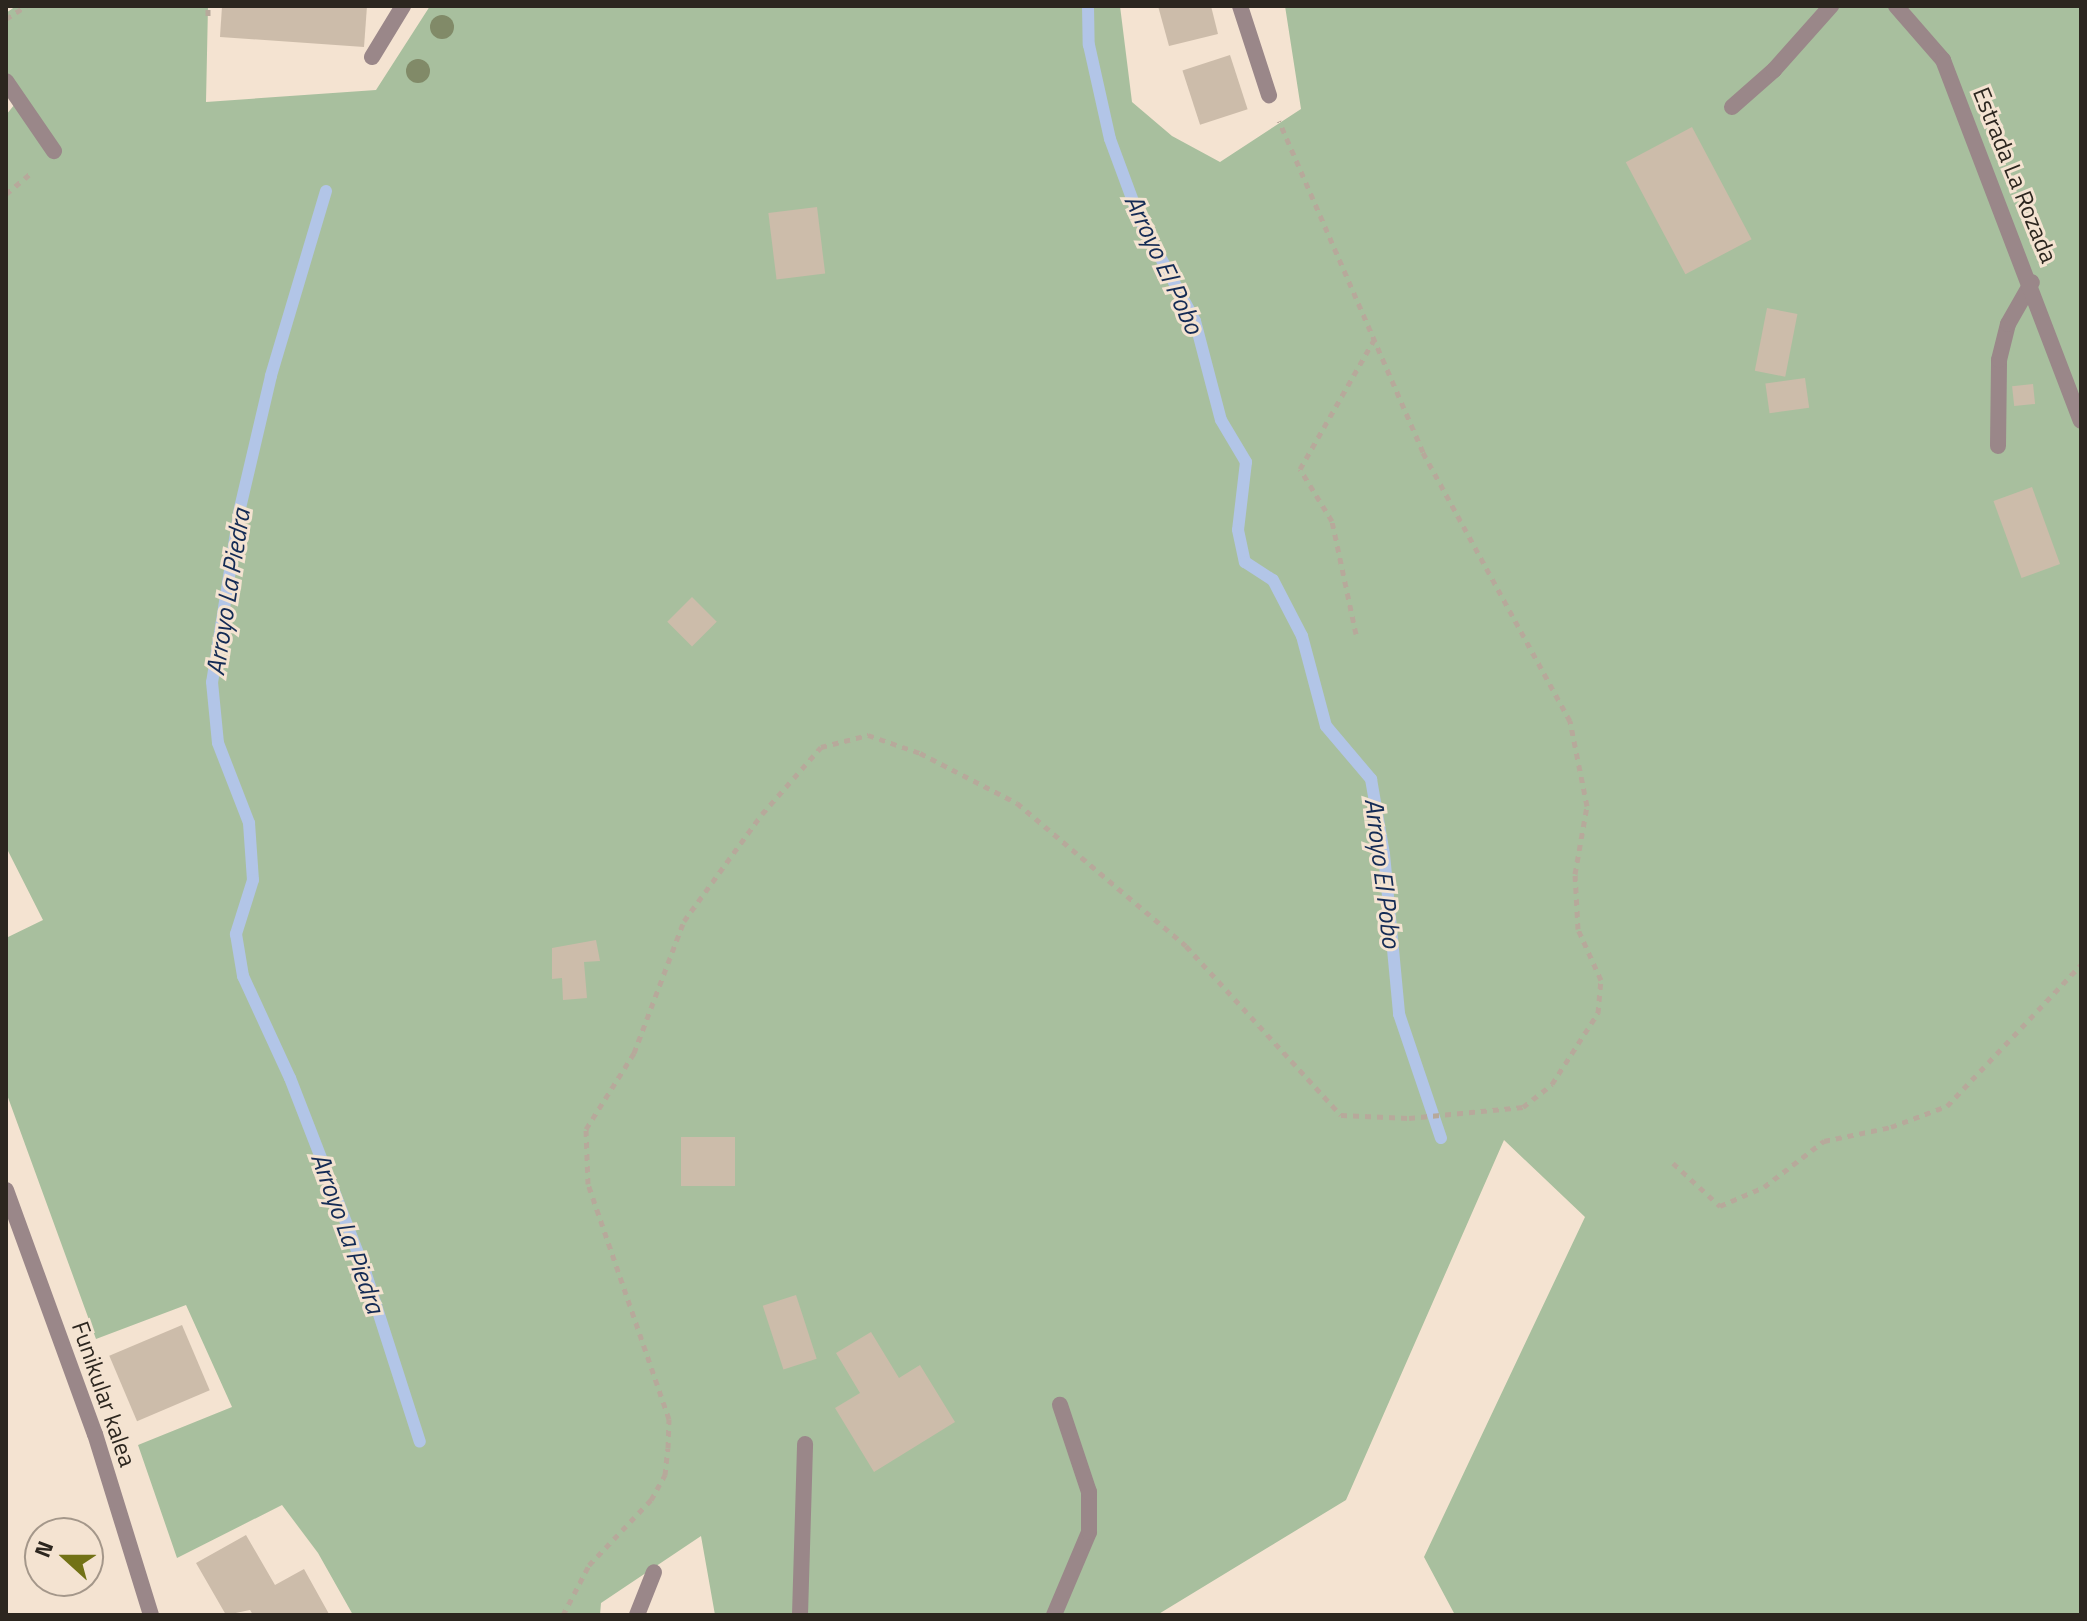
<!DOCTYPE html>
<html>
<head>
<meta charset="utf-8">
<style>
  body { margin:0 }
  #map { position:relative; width:2087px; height:1621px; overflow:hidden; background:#f4e3d1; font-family:"Titillium Web",sans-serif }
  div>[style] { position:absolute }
  .green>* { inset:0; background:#a8bf9e }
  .stream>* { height:12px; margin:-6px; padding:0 6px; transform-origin:6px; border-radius:6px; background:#b2c5e7 }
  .building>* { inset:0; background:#ccbcaa; transform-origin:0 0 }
  .path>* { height:5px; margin-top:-2.5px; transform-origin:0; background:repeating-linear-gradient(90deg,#b7a99b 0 6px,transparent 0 12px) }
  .service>* { height:16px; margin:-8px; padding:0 8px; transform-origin:8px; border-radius:8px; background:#9a8789 }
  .pedestrian>* { height:16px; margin:-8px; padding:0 8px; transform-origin:8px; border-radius:8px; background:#9a8789 }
  .minor>* { height:16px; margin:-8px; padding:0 8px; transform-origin:8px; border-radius:8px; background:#9a8789 }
  .trees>* { width:24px; height:24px; margin:-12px; border-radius:50%; background:#818a68 }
  span { translate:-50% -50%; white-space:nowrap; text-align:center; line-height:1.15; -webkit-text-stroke:6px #f4e3d1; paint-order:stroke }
  .street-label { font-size:24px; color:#2c261f }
  .water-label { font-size:26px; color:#142b55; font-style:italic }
  .frame { position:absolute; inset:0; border:8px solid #2c261f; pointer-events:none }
  .north { position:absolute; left:24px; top:1517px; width:80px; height:80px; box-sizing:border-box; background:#f4e3d1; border:2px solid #a4978a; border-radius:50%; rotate:291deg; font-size:22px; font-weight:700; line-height:32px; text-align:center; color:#2c261f }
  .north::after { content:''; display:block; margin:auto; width:28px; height:36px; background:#727216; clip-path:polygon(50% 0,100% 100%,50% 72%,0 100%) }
</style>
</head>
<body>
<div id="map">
  <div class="green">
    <i style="clip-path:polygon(16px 6px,208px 6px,206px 102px,376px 90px,430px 6px,1120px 6px,1132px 102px,1172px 136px,1220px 162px,1301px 109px,1285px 6px,2081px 6px,2081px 1615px,1455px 1615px,1424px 1557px,1585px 1217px,1504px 1140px,1346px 1500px,1157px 1615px,715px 1615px,701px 1536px,601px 1603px,600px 1615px,353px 1615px,318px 1553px,282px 1505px,177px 1558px,138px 1445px,232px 1407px,186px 1305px,96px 1339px,6px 1092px,6px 938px,43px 920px,6px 847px,6px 115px,19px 99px,6px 81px,6px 13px)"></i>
  </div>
  <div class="stream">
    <i style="left:1088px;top:6px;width:39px;rotate:89deg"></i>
    <i style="left:1089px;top:45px;width:96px;rotate:77.4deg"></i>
    <i style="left:1110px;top:139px;width:86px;rotate:69.7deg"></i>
    <i style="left:1140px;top:220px;width:115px;rotate:61.4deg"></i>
    <i style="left:1195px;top:321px;width:102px;rotate:75.3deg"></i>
    <i style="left:1221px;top:420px;width:49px;rotate:59.2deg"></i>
    <i style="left:1246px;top:462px;width:68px;rotate:96.7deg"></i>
    <i style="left:1238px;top:530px;width:33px;rotate:78deg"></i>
    <i style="left:1245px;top:562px;width:33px;rotate:33deg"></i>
    <i style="left:1273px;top:580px;width:63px;rotate:62.6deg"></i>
    <i style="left:1302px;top:636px;width:93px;rotate:75.1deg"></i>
    <i style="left:1326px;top:726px;width:70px;rotate:49.7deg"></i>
    <i style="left:1371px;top:779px;width:76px;rotate:80.2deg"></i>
    <i style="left:1384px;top:854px;width:161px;rotate:84.6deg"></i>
    <i style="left:1399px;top:1014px;width:131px;rotate:71.3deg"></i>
    <i style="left:326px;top:191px;width:193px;rotate:106.6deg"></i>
    <i style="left:271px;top:376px;width:136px;rotate:103.2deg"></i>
    <i style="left:240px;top:508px;width:176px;rotate:99.1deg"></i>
    <i style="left:212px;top:682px;width:61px;rotate:84.4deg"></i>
    <i style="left:218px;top:743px;width:86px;rotate:68.8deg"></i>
    <i style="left:249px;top:823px;width:57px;rotate:86deg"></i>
    <i style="left:253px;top:880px;width:57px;rotate:107.5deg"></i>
    <i style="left:236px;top:934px;width:43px;rotate:80.5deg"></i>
    <i style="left:243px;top:976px;width:112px;rotate:65.3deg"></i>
    <i style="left:290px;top:1078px;width:210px;rotate:68.8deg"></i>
    <i style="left:366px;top:1274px;width:176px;rotate:72.2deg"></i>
  </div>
  <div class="building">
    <i style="clip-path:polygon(222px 6px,367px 6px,364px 47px,220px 37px)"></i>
    <i style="clip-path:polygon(1158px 6px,1211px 6px,1218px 34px,1169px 46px)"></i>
    <i style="left:1230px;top:55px;width:57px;height:50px;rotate:72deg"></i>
    <i style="left:1692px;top:127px;width:127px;height:75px;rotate:62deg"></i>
    <i style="left:817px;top:207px;width:67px;height:49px;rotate:83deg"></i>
    <i style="left:1767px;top:308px;width:31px;height:64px;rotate:11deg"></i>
    <i style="left:1805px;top:378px;width:30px;height:40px;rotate:82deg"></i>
    <i style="left:2033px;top:384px;width:20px;height:21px;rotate:84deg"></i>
    <i style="left:2032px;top:487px;width:82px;height:41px;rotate:70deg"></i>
    <i style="left:692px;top:597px;width:35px;height:35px;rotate:45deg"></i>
    <i style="clip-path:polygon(596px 940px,600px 961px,584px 962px,587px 998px,563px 1000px,562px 978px,552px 979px,552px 948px)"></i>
    <i style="left:681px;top:1137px;width:54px;height:49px"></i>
    <i style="left:796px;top:1295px;width:67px;height:35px;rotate:72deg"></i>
    <i style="left:182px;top:1325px;width:71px;height:79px;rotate:67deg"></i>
    <i style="clip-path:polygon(871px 1332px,899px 1378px,920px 1365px,955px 1422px,874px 1472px,835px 1408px,860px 1393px,836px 1353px)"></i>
    <i style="clip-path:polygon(246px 1535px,275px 1585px,304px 1569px,329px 1614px,253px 1615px,250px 1610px,226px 1615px,196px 1563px)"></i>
  </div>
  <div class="path">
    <i style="left:208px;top:16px;width:10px;rotate:-90deg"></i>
    <i style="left:6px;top:19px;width:24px;rotate:-33deg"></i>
    <i style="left:6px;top:194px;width:35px;rotate:-40deg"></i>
    <i style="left:1356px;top:634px;width:116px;rotate:-102deg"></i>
    <i style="left:1332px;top:521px;width:61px;rotate:-121.6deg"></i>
    <i style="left:1300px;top:469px;width:149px;rotate:-60.2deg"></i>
    <i style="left:1673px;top:1163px;width:64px;rotate:42.5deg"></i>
    <i style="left:1720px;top:1206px;width:48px;rotate:-23.4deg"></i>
    <i style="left:1764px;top:1187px;width:76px;rotate:-37.5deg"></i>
    <i style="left:1824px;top:1141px;width:68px;rotate:-11.8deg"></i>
    <i style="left:1891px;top:1127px;width:60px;rotate:-20.6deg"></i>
    <i style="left:1947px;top:1106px;width:195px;rotate:-46.5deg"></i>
    <i style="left:563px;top:1615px;width:56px;rotate:-62.5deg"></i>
    <i style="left:589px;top:1565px;width:90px;rotate:-46.4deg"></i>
    <i style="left:651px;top:1500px;width:29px;rotate:-61deg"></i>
    <i style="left:665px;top:1475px;width:27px;rotate:-84deg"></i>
    <i style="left:668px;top:1448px;width:29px;rotate:-88deg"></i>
    <i style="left:669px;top:1419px;width:249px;rotate:-109deg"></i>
    <i style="left:588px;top:1184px;width:55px;rotate:-92.1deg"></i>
    <i style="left:586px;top:1129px;width:90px;rotate:-57.7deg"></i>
    <i style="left:634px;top:1053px;width:141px;rotate:-69.3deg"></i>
    <i style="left:684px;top:921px;width:132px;rotate:-53.9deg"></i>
    <i style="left:762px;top:814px;width:89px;rotate:-48.6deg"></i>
    <i style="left:821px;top:747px;width:49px;rotate:-14.3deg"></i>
    <i style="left:868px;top:735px;width:55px;rotate:19.1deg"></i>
    <i style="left:920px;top:753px;width:109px;rotate:27.3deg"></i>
    <i style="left:1017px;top:803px;width:221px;rotate:40.2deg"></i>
    <i style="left:1186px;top:946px;width:229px;rotate:47.5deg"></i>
    <i style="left:1341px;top:1115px;width:68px;rotate:2.5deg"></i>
    <i style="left:1409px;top:1118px;width:115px;rotate:-5.5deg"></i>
    <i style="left:1523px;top:1107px;width:37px;rotate:-38deg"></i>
    <i style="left:1552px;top:1084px;width:85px;rotate:-57.1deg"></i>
    <i style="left:1598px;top:1013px;width:33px;rotate:-85deg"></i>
    <i style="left:1601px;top:980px;width:56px;rotate:-114.3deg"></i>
    <i style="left:1578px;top:929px;width:55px;rotate:-93.1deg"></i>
    <i style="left:1575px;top:874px;width:69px;rotate:-80deg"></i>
    <i style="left:1587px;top:806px;width:87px;rotate:-101.3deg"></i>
    <i style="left:1570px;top:721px;width:307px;rotate:-118.7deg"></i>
    <i style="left:1423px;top:452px;width:361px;rotate:-113.5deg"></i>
  </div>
  <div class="service">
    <i style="left:1732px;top:107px;width:56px;rotate:-41.4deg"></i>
    <i style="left:1774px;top:70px;width:86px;rotate:-48.3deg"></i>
    <i style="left:1998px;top:446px;width:86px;rotate:-89.3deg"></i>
    <i style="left:1999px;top:360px;width:37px;rotate:-76deg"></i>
    <i style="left:2008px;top:324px;width:48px;rotate:-60.3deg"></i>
  </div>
  <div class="pedestrian">
    <i style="left:6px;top:81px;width:85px;rotate:55.6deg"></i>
  </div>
  <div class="minor">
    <i style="left:1240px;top:6px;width:94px;rotate:72deg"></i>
    <i style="left:1896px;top:6px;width:72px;rotate:49deg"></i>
    <i style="left:1943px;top:60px;width:386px;rotate:69.1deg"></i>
    <i style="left:372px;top:57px;width:60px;rotate:-58.7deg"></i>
    <i style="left:6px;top:1190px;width:260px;rotate:70deg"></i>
    <i style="left:95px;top:1434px;width:189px;rotate:72.8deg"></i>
    <i style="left:637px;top:1615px;width:46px;rotate:-68.4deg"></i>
    <i style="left:800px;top:1615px;width:171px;rotate:-88.3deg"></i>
    <i style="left:1054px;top:1615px;width:90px;rotate:-67.1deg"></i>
    <i style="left:1089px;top:1532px;width:40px;rotate:-90deg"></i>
    <i style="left:1089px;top:1492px;width:92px;rotate:-108.4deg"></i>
  </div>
  <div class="trees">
    <i style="left:442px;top:27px"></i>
    <i style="left:418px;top:71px"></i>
  </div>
  <div class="street-label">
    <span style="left:2015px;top:175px;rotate:68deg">Estrada La Rozada</span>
    <span style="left:104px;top:1394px;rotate:71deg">Funikular kalea</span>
  </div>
  <div class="water-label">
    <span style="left:1164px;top:264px;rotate:65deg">Arroyo El Pobo</span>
    <span style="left:228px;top:592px;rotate:-81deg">Arroyo La Piedra</span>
    <span style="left:1383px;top:873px;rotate:83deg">Arroyo El Pobo</span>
    <span style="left:348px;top:1233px;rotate:70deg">Arroyo La Piedra</span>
  </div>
  <div class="frame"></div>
  <div class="north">N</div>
</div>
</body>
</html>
